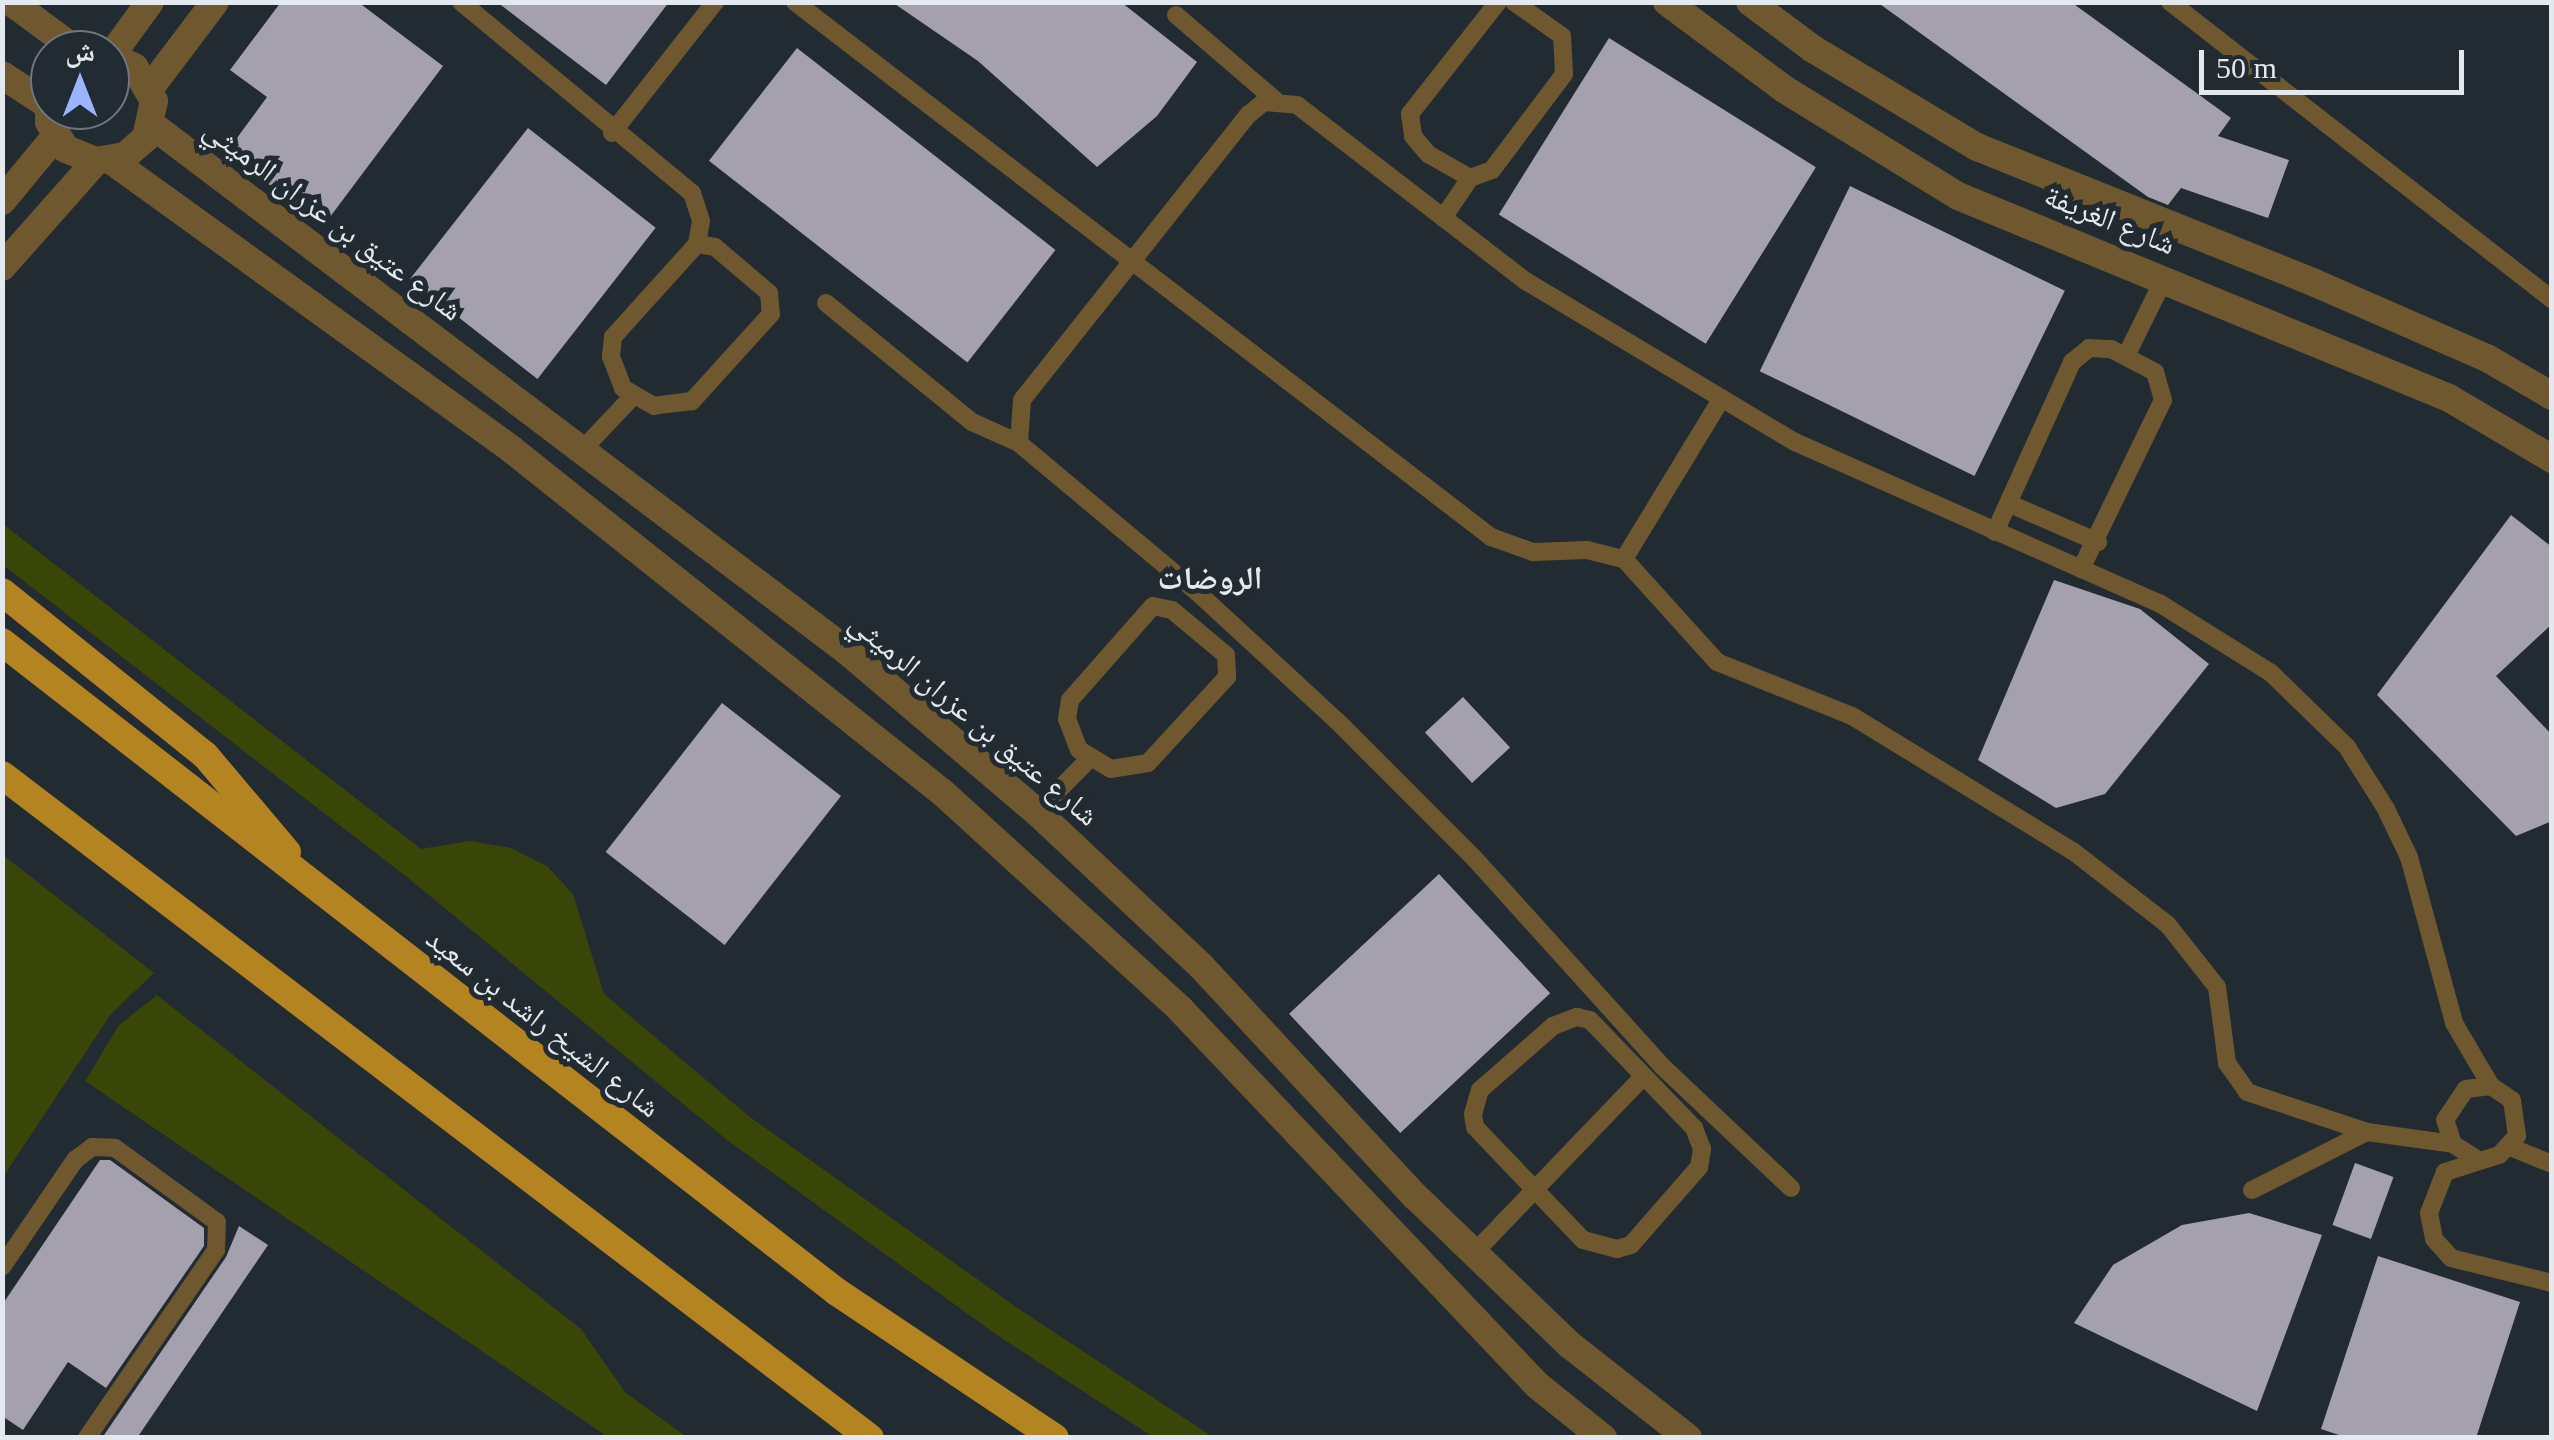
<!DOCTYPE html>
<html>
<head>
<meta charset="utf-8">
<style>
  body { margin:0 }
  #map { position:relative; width:2554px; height:1440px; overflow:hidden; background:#222a32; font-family:"Times New Roman","Noto Naskh Arabic",serif }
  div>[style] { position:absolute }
  .green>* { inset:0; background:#3a4508 }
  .building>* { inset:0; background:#a5a0ad; transform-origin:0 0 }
  .service>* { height:18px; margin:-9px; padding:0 9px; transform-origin:9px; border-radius:9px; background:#6f582f }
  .minor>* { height:28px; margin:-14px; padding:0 14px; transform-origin:14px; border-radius:14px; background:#6f582f }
  .primary>* { height:28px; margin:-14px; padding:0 14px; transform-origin:14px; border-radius:14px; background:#b48421 }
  span { translate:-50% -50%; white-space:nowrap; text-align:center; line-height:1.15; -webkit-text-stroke:10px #222a32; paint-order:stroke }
  .street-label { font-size:30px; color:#e3e9ee }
  .neighbourhood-label { font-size:32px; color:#e3e9ee; font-weight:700 }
  .frame { position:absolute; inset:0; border:5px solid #e3e9ee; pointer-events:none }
  .north { position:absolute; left:30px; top:30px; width:100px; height:100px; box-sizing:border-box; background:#222a32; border:2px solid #6f767d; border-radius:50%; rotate:0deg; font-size:28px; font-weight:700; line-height:40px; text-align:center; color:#e3e9ee }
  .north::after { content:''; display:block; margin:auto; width:35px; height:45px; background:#9ab5fd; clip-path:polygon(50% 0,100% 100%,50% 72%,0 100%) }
  .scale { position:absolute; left:2199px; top:50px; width:265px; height:45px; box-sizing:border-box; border:5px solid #e3e9ee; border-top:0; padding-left:12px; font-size:30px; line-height:35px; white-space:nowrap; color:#e3e9ee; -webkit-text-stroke:8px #222a32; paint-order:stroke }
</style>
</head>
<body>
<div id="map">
  <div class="green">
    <i style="clip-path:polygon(3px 524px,421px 849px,469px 841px,511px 848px,547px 866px,573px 894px,604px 994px,750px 1117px,1019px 1309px,1213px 1437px,1153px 1437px,997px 1335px,727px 1140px,408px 878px,3px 565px)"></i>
    <i style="clip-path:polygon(3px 855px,154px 973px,111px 1014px,3px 1177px)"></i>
    <i style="clip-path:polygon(157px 995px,581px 1329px,625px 1392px,687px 1437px,608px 1437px,85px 1081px,119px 1025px)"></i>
  </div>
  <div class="building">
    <i style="clip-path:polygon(281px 2px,358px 2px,443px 66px,324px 225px,226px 153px,267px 97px,230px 70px)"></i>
    <i style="clip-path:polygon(497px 2px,669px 2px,606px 85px)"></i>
    <i style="clip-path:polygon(892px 2px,1121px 2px,1197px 62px,1157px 116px,1097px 167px,978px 61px)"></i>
    <i style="clip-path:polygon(1877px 2px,2071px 2px,2231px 118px,2218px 136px,2289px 160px,2268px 218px,2181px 188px,2168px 205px,2148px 197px)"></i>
    <i style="left:1609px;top:38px;width:244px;height:208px;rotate:32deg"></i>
    <i style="left:797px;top:48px;width:328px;height:143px;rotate:38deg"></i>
    <i style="left:528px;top:128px;width:162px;height:192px;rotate:38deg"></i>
    <i style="left:1850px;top:186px;width:239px;height:206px;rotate:26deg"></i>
    <i style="clip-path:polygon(2511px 515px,2552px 547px,2552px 624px,2496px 676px,2552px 735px,2552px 821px,2516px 836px,2377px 695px)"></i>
    <i style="clip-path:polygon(2054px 580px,2140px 609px,2209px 664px,2105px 794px,2056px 808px,1978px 760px)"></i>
    <i style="left:1463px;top:697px;width:69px;height:52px;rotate:47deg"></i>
    <i style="left:722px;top:703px;width:151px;height:189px;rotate:38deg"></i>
    <i style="left:1439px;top:874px;width:163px;height:205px;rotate:47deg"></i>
    <i style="clip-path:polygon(100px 1160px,110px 1160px,204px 1228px,204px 1246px,106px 1388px,68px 1362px,23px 1430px,2px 1416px,2px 1305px)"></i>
    <i style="left:2355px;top:1163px;width:41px;height:66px;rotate:20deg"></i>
    <i style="clip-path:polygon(2249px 1213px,2322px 1235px,2257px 1411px,2074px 1323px,2113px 1265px,2182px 1225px)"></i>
    <i style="clip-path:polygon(239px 1226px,268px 1245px,137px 1438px,102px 1438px,226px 1257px)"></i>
    <i style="clip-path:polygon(2378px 1256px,2520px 1302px,2476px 1438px,2348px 1438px,2321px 1429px)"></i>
  </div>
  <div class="service">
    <i style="left:461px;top:2px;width:300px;rotate:39.6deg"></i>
    <i style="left:692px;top:193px;width:29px;rotate:72deg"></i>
    <i style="left:701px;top:221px;width:23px;rotate:100deg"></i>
    <i style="left:795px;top:2px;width:878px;rotate:37.55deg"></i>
    <i style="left:1491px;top:537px;width:45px;rotate:19.7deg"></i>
    <i style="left:1533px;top:552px;width:54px;rotate:-2.1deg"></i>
    <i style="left:1587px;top:550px;width:38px;rotate:14deg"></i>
    <i style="left:1624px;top:559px;width:139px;rotate:47.9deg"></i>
    <i style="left:1717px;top:662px;width:145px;rotate:21.8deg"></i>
    <i style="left:1852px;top:716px;width:260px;rotate:31.5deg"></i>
    <i style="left:2074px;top:852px;width:119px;rotate:37.8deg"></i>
    <i style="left:2168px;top:925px;width:79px;rotate:51.7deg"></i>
    <i style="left:2217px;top:987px;width:77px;rotate:82.5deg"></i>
    <i style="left:2227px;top:1063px;width:35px;rotate:55deg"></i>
    <i style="left:2247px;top:1092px;width:126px;rotate:18.4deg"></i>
    <i style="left:2367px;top:1132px;width:87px;rotate:7.9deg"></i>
    <i style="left:1498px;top:2px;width:142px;rotate:128.2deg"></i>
    <i style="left:1410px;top:114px;width:22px;rotate:82deg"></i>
    <i style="left:1413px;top:136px;width:23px;rotate:50deg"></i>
    <i style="left:1428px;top:154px;width:48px;rotate:29.7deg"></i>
    <i style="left:1470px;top:178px;width:23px;rotate:-20deg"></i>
    <i style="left:1492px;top:170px;width:120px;rotate:-53.1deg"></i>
    <i style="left:1564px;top:74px;width:38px;rotate:-93deg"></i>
    <i style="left:1562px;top:36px;width:59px;rotate:-144.7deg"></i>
    <i style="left:2170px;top:2px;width:484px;rotate:37.9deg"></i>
    <i style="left:1176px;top:15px;width:130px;rotate:40.6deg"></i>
    <i style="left:612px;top:133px;width:167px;rotate:-51.8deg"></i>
    <i style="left:1443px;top:218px;width:48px;rotate:-56deg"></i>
    <i style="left:697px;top:244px;width:18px;rotate:9deg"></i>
    <i style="left:715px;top:247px;width:71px;rotate:40.4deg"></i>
    <i style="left:769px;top:293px;width:21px;rotate:85deg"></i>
    <i style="left:771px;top:314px;width:118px;rotate:132.2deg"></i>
    <i style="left:692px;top:401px;width:38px;rotate:173deg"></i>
    <i style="left:654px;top:406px;width:36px;rotate:-150deg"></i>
    <i style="left:623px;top:388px;width:34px;rotate:-111deg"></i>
    <i style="left:611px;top:356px;width:19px;rotate:-84deg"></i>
    <i style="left:613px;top:337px;width:125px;rotate:-47.9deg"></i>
    <i style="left:826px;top:303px;width:188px;rotate:39.2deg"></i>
    <i style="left:972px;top:422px;width:51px;rotate:24.1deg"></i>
    <i style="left:2126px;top:356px;width:88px;rotate:-63.7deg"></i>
    <i style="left:583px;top:449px;width:74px;rotate:-46.6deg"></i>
    <i style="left:2010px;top:504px;width:96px;rotate:23.4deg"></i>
    <i style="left:1995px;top:532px;width:187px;rotate:-65.6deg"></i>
    <i style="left:2072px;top:362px;width:22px;rotate:-39deg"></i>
    <i style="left:2089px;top:348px;width:22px;rotate:3deg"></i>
    <i style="left:2111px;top:349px;width:50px;rotate:27.6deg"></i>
    <i style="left:2155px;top:372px;width:29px;rotate:74deg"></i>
    <i style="left:2163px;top:400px;width:188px;rotate:115.9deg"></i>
    <i style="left:1624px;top:559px;width:188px;rotate:-58.7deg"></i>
    <i style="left:1153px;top:606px;width:19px;rotate:12deg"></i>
    <i style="left:1172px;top:610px;width:70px;rotate:39.8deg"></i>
    <i style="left:1226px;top:655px;width:22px;rotate:87deg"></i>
    <i style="left:1227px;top:677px;width:117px;rotate:132.6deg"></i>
    <i style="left:1148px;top:763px;width:37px;rotate:171deg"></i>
    <i style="left:1111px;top:769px;width:37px;rotate:-149deg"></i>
    <i style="left:1079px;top:750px;width:33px;rotate:-111deg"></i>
    <i style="left:1067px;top:719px;width:19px;rotate:-81deg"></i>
    <i style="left:1070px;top:700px;width:125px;rotate:-48.6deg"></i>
    <i style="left:1037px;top:812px;width:77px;rotate:-45.5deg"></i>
    <i style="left:1577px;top:1017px;width:13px;rotate:13deg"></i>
    <i style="left:1590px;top:1020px;width:150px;rotate:46.1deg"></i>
    <i style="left:1694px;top:1128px;width:22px;rotate:69deg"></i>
    <i style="left:1702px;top:1149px;width:18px;rotate:99deg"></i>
    <i style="left:1699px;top:1167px;width:103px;rotate:131.1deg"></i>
    <i style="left:1631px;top:1245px;width:15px;rotate:164deg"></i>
    <i style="left:1617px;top:1249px;width:35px;rotate:-165deg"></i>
    <i style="left:1583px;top:1240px;width:156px;rotate:-133.7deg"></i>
    <i style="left:1475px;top:1127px;width:13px;rotate:-99deg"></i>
    <i style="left:1473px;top:1114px;width:25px;rotate:-74deg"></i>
    <i style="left:1480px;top:1090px;width:97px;rotate:-41.2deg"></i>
    <i style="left:1553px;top:1026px;width:26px;rotate:-21deg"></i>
    <i style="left:2510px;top:1147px;width:45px;rotate:22deg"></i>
    <i style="left:2475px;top:1158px;width:26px;rotate:-148deg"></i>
    <i style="left:2453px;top:1144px;width:25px;rotate:-108deg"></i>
    <i style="left:2445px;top:1120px;width:37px;rotate:-56deg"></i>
    <i style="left:2466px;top:1089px;width:25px;rotate:-7deg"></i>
    <i style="left:2491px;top:1086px;width:25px;rotate:34deg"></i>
    <i style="left:2512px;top:1100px;width:36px;rotate:82deg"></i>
    <i style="left:2517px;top:1136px;width:26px;rotate:133deg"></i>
    <i style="left:2499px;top:1155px;width:57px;rotate:162.5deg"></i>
    <i style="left:2445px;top:1172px;width:44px;rotate:111.3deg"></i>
    <i style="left:2429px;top:1213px;width:26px;rotate:79deg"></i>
    <i style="left:2434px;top:1239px;width:25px;rotate:48deg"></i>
    <i style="left:2451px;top:1258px;width:104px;rotate:13.9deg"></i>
    <i style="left:1791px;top:1188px;width:178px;rotate:-136.6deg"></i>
    <i style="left:1662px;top:1066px;width:280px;rotate:-132.1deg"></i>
    <i style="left:1474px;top:858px;width:192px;rotate:-135deg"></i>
    <i style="left:1338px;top:722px;width:192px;rotate:-137.3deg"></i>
    <i style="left:1197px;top:592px;width:232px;rotate:-140.1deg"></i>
    <i style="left:1019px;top:443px;width:43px;rotate:-86deg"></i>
    <i style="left:1022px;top:400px;width:364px;rotate:-51.6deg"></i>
    <i style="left:1248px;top:115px;width:21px;rotate:-39deg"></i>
    <i style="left:1264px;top:102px;width:33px;rotate:5deg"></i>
    <i style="left:1297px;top:105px;width:287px;rotate:37.6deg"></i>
    <i style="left:1524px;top:280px;width:316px;rotate:30.9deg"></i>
    <i style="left:1795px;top:442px;width:398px;rotate:23.9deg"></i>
    <i style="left:2159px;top:603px;width:132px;rotate:32deg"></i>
    <i style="left:2271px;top:673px;width:106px;rotate:44.2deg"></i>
    <i style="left:2347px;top:747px;width:73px;rotate:57.8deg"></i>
    <i style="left:2386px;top:809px;width:53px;rotate:64.4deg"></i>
    <i style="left:2409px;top:857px;width:172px;rotate:74.8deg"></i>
    <i style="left:2454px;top:1023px;width:73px;rotate:59.6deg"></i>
    <i style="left:2252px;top:1190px;width:129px;rotate:-26.8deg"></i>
    <i style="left:1474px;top:1253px;width:245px;rotate:-46.2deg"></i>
    <i style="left:2px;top:1267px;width:130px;rotate:-55.7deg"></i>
    <i style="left:75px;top:1160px;width:21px;rotate:-37deg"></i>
    <i style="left:92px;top:1147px;width:23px;rotate:2deg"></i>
    <i style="left:115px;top:1148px;width:126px;rotate:36deg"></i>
    <i style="left:217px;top:1222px;width:28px;rotate:92deg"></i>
    <i style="left:216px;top:1250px;width:228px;rotate:124.5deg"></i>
  </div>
  <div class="minor">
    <i style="left:11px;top:2px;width:81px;rotate:36.4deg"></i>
    <i style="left:1667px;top:2px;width:146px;rotate:36.6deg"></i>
    <i style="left:1784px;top:89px;width:204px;rotate:31.6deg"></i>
    <i style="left:1958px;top:196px;width:531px;rotate:22.36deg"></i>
    <i style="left:2449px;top:398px;width:120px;rotate:30.6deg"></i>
    <i style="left:1750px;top:2px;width:79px;rotate:36.7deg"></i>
    <i style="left:1813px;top:49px;width:191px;rotate:30.9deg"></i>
    <i style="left:1977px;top:147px;width:364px;rotate:21.9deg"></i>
    <i style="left:2315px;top:283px;width:188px;rotate:23.6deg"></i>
    <i style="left:2487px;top:358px;width:75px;rotate:30.3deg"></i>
    <i style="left:110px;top:57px;width:68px;rotate:-54deg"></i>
    <i style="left:2px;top:75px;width:55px;rotate:33.1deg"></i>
    <i style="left:150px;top:88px;width:108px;rotate:-52.9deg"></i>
    <i style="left:50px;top:92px;width:30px;rotate:92deg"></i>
    <i style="left:49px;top:122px;width:32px;rotate:58deg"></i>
    <i style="left:66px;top:149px;width:32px;rotate:22deg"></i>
    <i style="left:96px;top:161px;width:29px;rotate:-10deg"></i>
    <i style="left:125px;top:156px;width:28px;rotate:-41deg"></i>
    <i style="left:146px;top:138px;width:38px;rotate:-78deg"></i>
    <i style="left:154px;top:101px;width:39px;rotate:-120deg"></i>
    <i style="left:134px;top:67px;width:26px;rotate:-155deg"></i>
    <i style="left:152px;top:125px;width:872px;rotate:37.12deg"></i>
    <i style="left:847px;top:651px;width:249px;rotate:40.3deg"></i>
    <i style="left:1037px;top:812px;width:225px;rotate:43.2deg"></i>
    <i style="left:1201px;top:966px;width:316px;rotate:47.1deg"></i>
    <i style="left:1416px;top:1197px;width:214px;rotate:43.9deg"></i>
    <i style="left:1570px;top:1345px;width:150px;rotate:38.2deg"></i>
    <i style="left:112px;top:161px;width:492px;rotate:35.8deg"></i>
    <i style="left:511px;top:449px;width:552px;rotate:38.53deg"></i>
    <i style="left:943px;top:793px;width:321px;rotate:42.3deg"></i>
    <i style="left:1180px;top:1009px;width:518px;rotate:46.48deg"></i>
    <i style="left:1537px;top:1385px;width:85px;rotate:38.8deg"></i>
    <i style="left:2px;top:201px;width:83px;rotate:-50.4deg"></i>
    <i style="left:2px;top:267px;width:142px;rotate:-48.4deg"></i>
  </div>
  <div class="primary">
    <i style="left:2px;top:592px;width:260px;rotate:38.8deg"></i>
    <i style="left:205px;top:755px;width:127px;rotate:49.8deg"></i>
    <i style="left:2px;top:642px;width:1058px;rotate:37.9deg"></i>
    <i style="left:837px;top:1292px;width:262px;rotate:33.8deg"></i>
    <i style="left:2px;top:775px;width:1092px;rotate:37.37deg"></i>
  </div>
  <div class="street-label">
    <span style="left:333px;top:220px;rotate:37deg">شارع عتيق بن عزران الرميثي</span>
    <span style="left:2110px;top:220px;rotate:22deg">شارع الغريفة</span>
    <span style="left:974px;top:719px;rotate:40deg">شارع عتيق بن عزران الرميثي</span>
    <span style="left:543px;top:1023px;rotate:38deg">شارع الشيخ راشد بن سعيد</span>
  </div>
  <div class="neighbourhood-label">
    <span style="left:1210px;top:578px">الروضات</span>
  </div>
  <div class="frame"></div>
  <div class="north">ش</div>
  <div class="scale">50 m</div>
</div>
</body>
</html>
